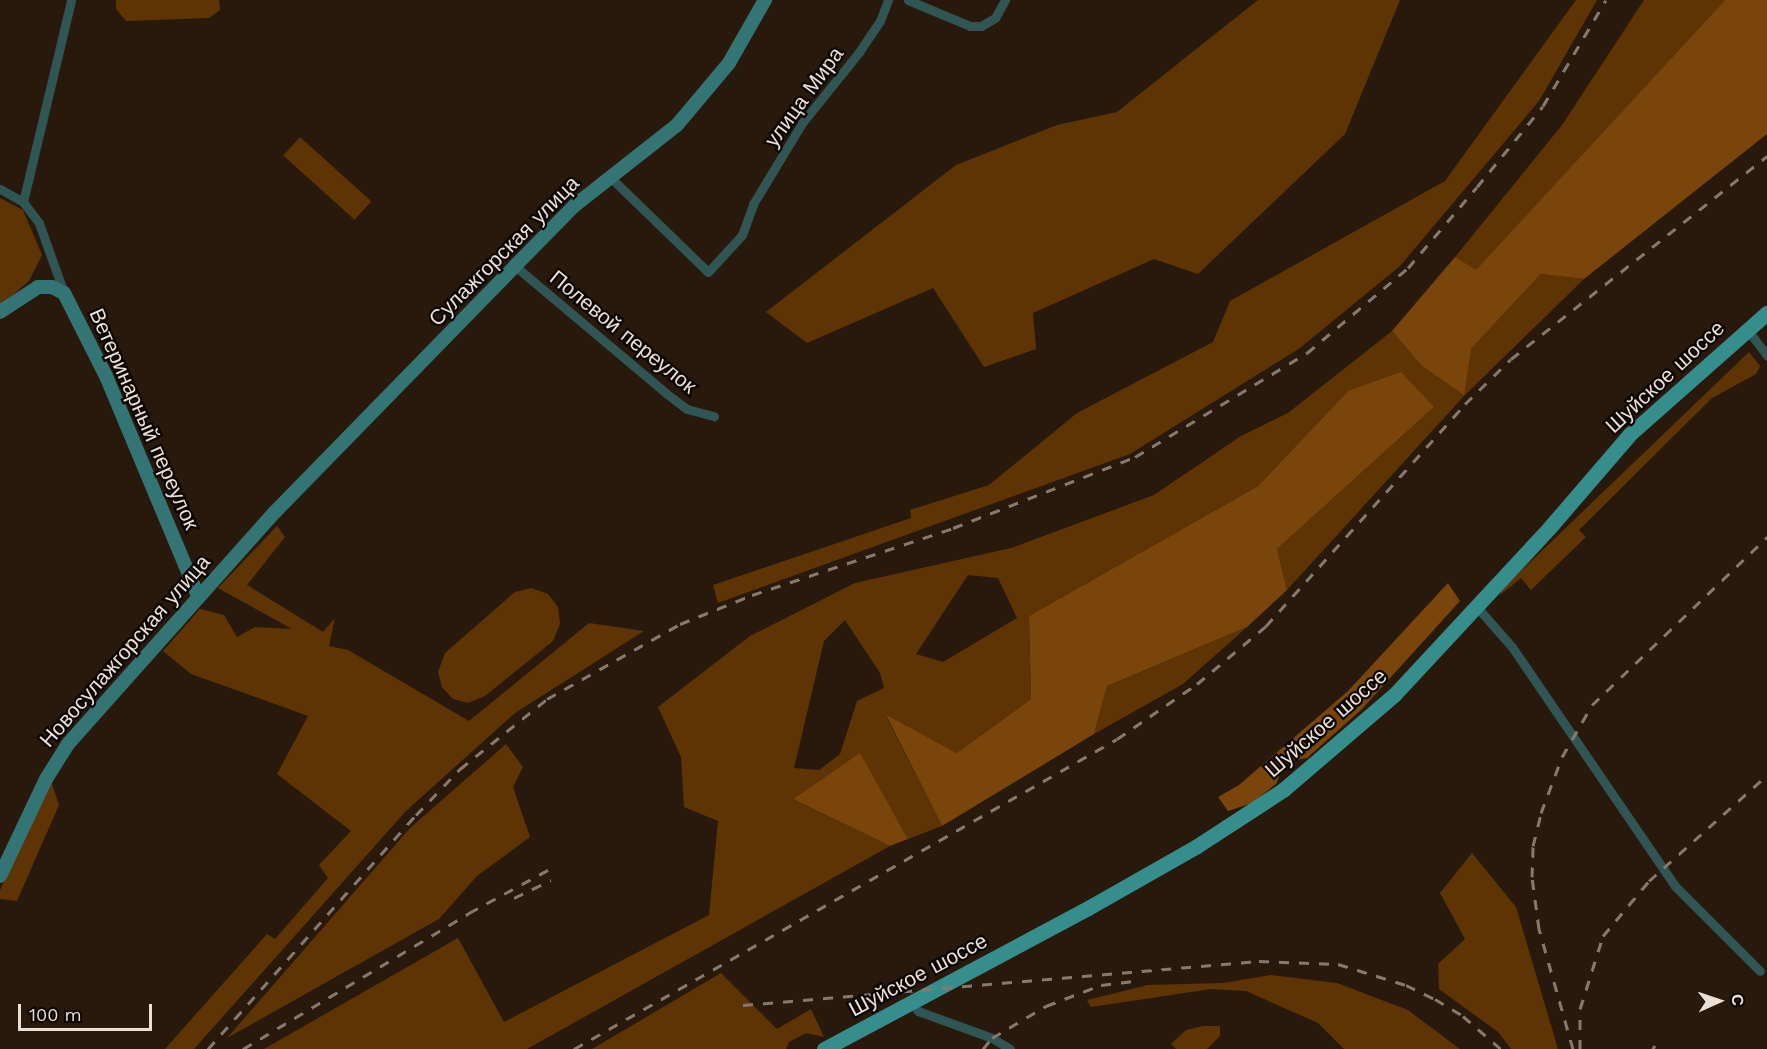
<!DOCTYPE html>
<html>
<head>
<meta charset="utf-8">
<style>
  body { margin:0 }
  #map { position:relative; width:1767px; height:1049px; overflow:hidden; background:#28190c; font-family:"Work Sans",sans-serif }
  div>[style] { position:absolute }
  .green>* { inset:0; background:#5e3405; transform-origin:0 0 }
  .forest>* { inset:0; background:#79450a }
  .minor>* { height:9px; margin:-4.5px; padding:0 4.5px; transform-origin:4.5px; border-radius:4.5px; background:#2f5555 }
  .secondary>* { height:14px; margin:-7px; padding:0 7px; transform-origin:7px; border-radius:7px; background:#337574 }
  .primary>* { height:15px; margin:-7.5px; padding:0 7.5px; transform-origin:7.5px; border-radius:7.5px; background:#358d8c }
  .rail>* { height:3px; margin-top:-1.5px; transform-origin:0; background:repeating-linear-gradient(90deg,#86796e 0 10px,transparent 0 20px) }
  span { translate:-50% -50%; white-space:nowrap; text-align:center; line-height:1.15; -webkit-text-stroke:4.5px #0c0603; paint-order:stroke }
  .street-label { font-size:21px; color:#ebe0d8 }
  .north { position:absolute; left:1689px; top:971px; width:60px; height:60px; -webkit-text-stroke:4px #0c0603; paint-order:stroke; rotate:87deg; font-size:16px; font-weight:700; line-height:24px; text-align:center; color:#ebe0d8 }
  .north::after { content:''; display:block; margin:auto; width:21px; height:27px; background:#ebe0d8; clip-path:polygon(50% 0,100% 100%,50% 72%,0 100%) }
  .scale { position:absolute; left:18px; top:1004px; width:134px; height:27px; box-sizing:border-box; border:3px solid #ebe0d8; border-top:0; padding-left:8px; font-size:18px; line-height:21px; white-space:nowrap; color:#ebe0d8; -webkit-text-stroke:4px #0c0603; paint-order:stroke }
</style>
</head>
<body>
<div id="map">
  <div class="green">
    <i style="clip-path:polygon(116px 0,219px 0,220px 10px,209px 18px,126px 21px,116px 9px)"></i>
    <i style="clip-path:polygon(1258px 0,1400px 0,1345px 134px,1198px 274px,1154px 259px,1033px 313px,1036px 349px,984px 367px,933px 288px,807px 343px,766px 312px,956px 165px,1057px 125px,1117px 112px)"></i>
    <i style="clip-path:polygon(1576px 0,1597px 0,1539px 101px,1400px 266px,1300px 348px,1130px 454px,718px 603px,713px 585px,911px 518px,910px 510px,989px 485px,1077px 413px,1213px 342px,1230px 301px,1445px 181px)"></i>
    <i style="clip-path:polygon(1644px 0,1725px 0,1476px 271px,1455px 257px,1562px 125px)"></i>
    <i style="left:300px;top:137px;width:96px;height:25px;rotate:42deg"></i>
    <i style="clip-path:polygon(0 198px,23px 210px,42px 255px,29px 281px,0 306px)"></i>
    <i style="clip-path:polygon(evenodd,1541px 274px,1584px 279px,1464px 396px,1287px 590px,1277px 549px,1434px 407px,1348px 391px,1258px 486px,1029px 616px,1031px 699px,957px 753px,886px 716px,942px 826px,908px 839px,860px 754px,793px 799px,890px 846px,527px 1049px,264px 1049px,458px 938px,504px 1022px,709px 915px,718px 821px,684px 807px,681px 757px,658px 707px,750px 636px,855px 583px,1011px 548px,1154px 495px,1241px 436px,1288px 413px,1392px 331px,1421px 365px,1471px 349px,1541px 274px,968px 575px,998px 578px,1017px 618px,943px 662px,916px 654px,968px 575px,1541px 274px,845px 620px,880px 673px,884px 688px,857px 701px,840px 754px,819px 770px,794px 768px,824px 641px,845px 620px)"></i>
    <i style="clip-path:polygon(1749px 352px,1760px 366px,1756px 374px,1712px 398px,1579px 530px,1586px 537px,1531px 590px,1521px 578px,1500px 595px,1501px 590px)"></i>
    <i style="clip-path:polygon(277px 526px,285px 537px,247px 585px,323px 632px,335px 618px,329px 646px,348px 650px,469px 721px,589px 623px,644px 631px,515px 713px,406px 811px,194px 1049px,165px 1049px,267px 934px,275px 939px,328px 878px,319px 865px,351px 831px,277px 774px,308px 716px,191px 674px,163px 651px,200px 609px,224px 615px,237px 637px,255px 627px,292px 629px,218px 588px)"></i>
    <i style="clip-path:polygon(531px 588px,548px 594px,558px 607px,560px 624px,553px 641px,485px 696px,468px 703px,453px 699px,442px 687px,438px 672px,445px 653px,515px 592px)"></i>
    <i style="clip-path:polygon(1247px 627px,1183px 684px,1094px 734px,1107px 686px)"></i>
    <i style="clip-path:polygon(506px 744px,523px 767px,513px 787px,530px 837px,477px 876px,439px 919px,227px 1038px,410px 828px)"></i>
    <i style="clip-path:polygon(51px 781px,59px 805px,17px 901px,0 899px,0 890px)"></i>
    <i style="clip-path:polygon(1472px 853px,1516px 907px,1558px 1049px,1511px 1049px,1498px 1032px,1439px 989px,1438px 964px,1465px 939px,1440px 893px)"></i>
    <i style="clip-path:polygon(721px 973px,777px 1029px,811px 1009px,824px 1037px,806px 1033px,789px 1042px,786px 1049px,592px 1049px)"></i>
    <i style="clip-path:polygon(1271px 975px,1337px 983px,1408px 1010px,1460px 1049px,1344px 1049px,1318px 1023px,1246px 991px,1211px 989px,1091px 1007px,1087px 1000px,1148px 985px,1223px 983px)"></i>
    <i style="clip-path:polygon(1203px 1026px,1220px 1026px,1220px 1036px,1207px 1049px,1176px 1049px,1171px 1044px,1186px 1030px)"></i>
  </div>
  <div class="forest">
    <i style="clip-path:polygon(1725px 0,1767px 0,1767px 134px,1584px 279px,1541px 274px,1471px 349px,1464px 395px,1421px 365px,1392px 331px,1455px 257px,1476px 270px)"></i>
    <i style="clip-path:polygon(1401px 372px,1434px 407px,1277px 549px,1287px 590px,1247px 627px,1107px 686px,1094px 734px,942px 826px,886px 715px,957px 753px,1031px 699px,1029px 616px,1258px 486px,1348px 391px)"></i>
    <i style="clip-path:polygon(1448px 583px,1460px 601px,1361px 710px,1307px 758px,1285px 762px,1276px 784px,1252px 803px,1228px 811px,1218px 797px,1239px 785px,1348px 691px)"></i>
    <i style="clip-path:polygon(860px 753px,908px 839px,890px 846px,793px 799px)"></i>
  </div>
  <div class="minor">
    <i style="left:908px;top:0;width:67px;rotate:22.8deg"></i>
    <i style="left:970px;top:26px;width:11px"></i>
    <i style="left:981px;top:26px;width:16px;rotate:-30deg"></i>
    <i style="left:995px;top:18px;width:21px;rotate:-61deg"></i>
    <i style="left:611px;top:178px;width:135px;rotate:44.1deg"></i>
    <i style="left:708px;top:272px;width:50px;rotate:-47.4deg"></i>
    <i style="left:742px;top:235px;width:33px;rotate:-70deg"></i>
    <i style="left:753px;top:204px;width:95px;rotate:-58.8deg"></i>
    <i style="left:802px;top:123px;width:91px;rotate:-51.2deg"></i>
    <i style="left:859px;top:52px;width:37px;rotate:-56deg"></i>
    <i style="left:880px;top:21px;width:22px;rotate:-69deg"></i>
    <i style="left:0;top:189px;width:26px;rotate:29deg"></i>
    <i style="left:515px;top:266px;width:199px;rotate:40.1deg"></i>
    <i style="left:667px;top:394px;width:25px;rotate:37deg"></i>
    <i style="left:687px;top:409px;width:28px;rotate:15deg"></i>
    <i style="left:64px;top:293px;width:74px;rotate:-109.7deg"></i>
    <i style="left:39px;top:223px;width:26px;rotate:-127deg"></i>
    <i style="left:23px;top:202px;width:208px;rotate:-76.6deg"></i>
    <i style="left:1747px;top:329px;width:34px;rotate:53deg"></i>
    <i style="left:1476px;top:606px;width:55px;rotate:48.7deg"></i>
    <i style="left:1512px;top:647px;width:289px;rotate:55.7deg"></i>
    <i style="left:1675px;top:886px;width:120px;rotate:45deg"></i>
    <i style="left:912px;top:1002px;width:11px;rotate:56deg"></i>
    <i style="left:918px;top:1011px;width:79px;rotate:20deg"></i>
    <i style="left:992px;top:1038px;width:21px;rotate:31deg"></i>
  </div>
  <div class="secondary">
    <i style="left:0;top:312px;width:45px;rotate:-33.3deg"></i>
    <i style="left:38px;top:287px;width:14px"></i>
    <i style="left:52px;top:287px;width:13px;rotate:27deg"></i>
    <i style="left:64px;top:293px;width:93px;rotate:63.2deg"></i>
    <i style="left:106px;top:376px;width:238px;rotate:67.3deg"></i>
    <i style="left:0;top:876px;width:107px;rotate:-64.6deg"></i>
    <i style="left:46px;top:779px;width:41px;rotate:-57.8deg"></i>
    <i style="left:68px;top:744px;width:311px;rotate:-48.3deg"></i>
    <i style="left:275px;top:512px;width:344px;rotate:-45.7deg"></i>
    <i style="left:515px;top:266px;width:84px;rotate:-45.5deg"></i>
    <i style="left:574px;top:206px;width:131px;rotate:-38.2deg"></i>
    <i style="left:677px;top:125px;width:81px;rotate:-50deg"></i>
    <i style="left:729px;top:63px;width:73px;rotate:-60.3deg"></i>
  </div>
  <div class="primary">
    <i style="left:824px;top:1049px;width:299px;rotate:-28.1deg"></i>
    <i style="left:1088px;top:908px;width:125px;rotate:-29.6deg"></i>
    <i style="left:1197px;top:846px;width:103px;rotate:-33.1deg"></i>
    <i style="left:1283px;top:790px;width:146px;rotate:-40.6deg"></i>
    <i style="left:1394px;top:695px;width:229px;rotate:-47.1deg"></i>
    <i style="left:1550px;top:527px;width:123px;rotate:-49.3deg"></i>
    <i style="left:1630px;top:434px;width:183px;rotate:-41.5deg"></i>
  </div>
  <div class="rail">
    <i style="left:514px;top:898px;width:41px;rotate:-25.9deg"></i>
    <i style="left:743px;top:1005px;width:518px;rotate:-4.87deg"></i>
    <i style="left:1259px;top:961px;width:79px;rotate:2.2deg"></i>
    <i style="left:1338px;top:964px;width:71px;rotate:17.2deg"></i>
    <i style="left:1406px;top:985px;width:32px;rotate:26deg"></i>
    <i style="left:1435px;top:999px;width:33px;rotate:31deg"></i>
    <i style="left:1463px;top:1016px;width:50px;rotate:41deg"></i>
    <i style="left:208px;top:1049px;width:313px;rotate:-48.4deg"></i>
    <i style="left:416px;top:815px;width:64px;rotate:-46.3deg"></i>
    <i style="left:460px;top:769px;width:112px;rotate:-38.8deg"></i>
    <i style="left:547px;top:699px;width:153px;rotate:-29.4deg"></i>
    <i style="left:680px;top:624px;width:78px;rotate:-21.9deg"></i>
    <i style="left:752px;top:595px;width:212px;rotate:-18.4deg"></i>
    <i style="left:953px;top:528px;width:195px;rotate:-21.3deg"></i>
    <i style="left:1135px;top:457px;width:201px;rotate:-31.2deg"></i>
    <i style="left:1307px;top:353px;width:132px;rotate:-40.1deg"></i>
    <i style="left:1408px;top:268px;width:106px;rotate:-49.6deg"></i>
    <i style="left:1477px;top:187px;width:104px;rotate:-50.8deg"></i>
    <i style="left:1543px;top:106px;width:123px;rotate:-59.3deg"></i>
    <i style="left:243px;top:1049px;width:264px;rotate:-31deg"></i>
    <i style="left:469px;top:913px;width:90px;rotate:-28.6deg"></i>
    <i style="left:574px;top:1049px;width:625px;rotate:-29.72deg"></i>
    <i style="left:1117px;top:739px;width:97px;rotate:-34.5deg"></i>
    <i style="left:1197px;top:684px;width:90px;rotate:-40deg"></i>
    <i style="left:1266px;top:626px;width:298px;rotate:-48.1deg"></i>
    <i style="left:1465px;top:404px;width:64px;rotate:-44.4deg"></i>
    <i style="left:1511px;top:359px;width:327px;rotate:-38.4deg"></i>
    <i style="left:983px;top:1049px;width:14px;rotate:-51deg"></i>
    <i style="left:992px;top:1038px;width:63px;rotate:-30.7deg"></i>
    <i style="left:1046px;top:1006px;width:59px;rotate:-20.9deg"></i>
    <i style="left:1101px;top:985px;width:31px;rotate:-7deg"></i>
    <i style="left:1573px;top:1049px;width:125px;rotate:-105.8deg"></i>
    <i style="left:1539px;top:929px;width:52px;rotate:-97.7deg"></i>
    <i style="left:1532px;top:877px;width:31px;rotate:-88deg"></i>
    <i style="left:1533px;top:846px;width:34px;rotate:-76deg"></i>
    <i style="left:1541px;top:813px;width:60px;rotate:-69.4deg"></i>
    <i style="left:1562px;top:757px;width:60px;rotate:-60deg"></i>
    <i style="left:1592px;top:705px;width:243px;rotate:-43.8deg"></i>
    <i style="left:1580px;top:1049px;width:40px;rotate:-90deg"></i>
    <i style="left:1580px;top:1009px;width:77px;rotate:-72.5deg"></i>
    <i style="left:1603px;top:936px;width:72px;rotate:-50.1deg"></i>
    <i style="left:1649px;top:881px;width:159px;rotate:-41.9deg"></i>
    <i style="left:1653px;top:1049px;width:4px;rotate:-63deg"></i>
  </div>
  <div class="street-label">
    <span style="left:804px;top:97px;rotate:-54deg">улица Мира</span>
    <span style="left:504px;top:251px;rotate:-45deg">Сулажгорская улица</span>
    <span style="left:623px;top:332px;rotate:39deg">Полевой переулок</span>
    <span style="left:1665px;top:377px;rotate:-43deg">Шуйское шоссе</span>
    <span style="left:144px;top:419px;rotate:66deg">Ветеринарный переулок</span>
    <span style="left:125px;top:651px;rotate:-49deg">Новосулажгорская улица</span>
    <span style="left:1326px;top:723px;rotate:-41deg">Шуйское шоссе</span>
    <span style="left:918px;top:975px;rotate:-28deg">Шуйское шоссе</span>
  </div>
  <div class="north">С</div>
  <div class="scale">100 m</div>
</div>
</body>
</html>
